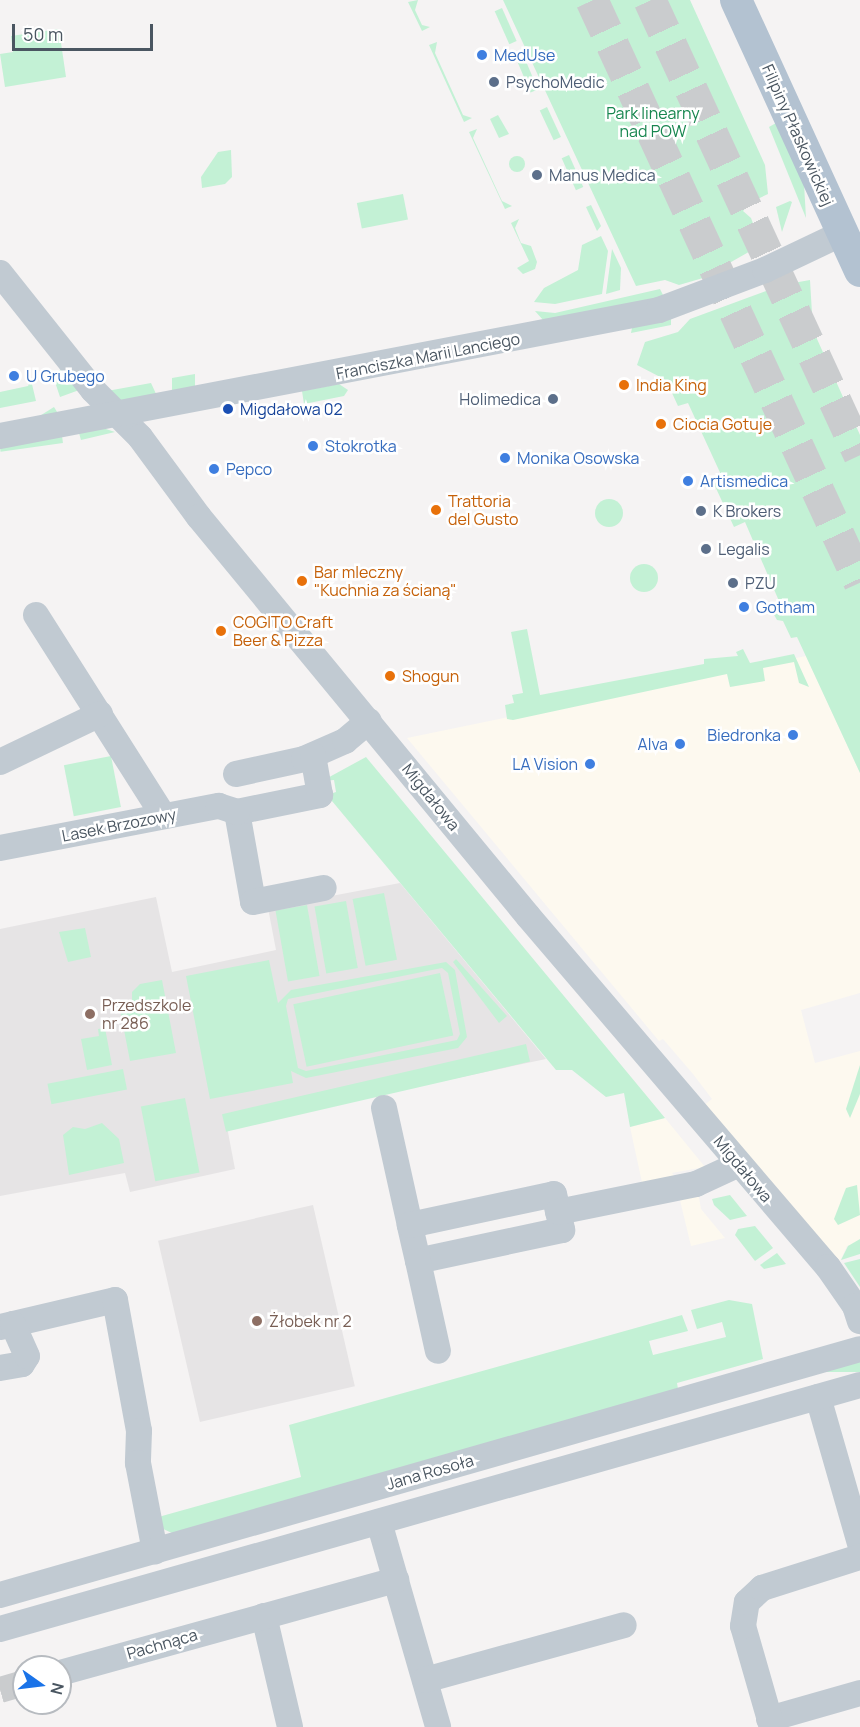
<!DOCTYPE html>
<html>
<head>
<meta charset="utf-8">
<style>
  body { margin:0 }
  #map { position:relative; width:860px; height:1727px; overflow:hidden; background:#f5f3f3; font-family:Manrope,sans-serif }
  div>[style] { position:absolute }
  .commercial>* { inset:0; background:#fdf9ef }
  .education>* { inset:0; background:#e6e4e5; transform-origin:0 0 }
  .green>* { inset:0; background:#c3f1d5; transform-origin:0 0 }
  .round { border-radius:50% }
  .minor-tunnel>* { height:26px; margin-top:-13px; transform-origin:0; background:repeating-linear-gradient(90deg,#caccce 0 26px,transparent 0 39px) }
  .highway-tunnel>* { height:33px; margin-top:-16.5px; transform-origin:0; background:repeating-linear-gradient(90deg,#caccce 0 33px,transparent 0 49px) }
  .minor>* { height:26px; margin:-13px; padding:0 13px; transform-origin:13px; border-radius:13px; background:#c1cad2 }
  .major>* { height:32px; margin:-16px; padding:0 16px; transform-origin:16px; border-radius:16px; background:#b3c2d1 }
  .dots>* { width:16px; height:16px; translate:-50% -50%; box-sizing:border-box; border:3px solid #fff; border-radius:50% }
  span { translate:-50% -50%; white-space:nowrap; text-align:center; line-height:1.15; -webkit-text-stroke:5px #fff; paint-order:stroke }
  .shop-label { font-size:16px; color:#366cbe }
  .left { translate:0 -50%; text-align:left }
  .right { translate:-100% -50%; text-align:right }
  .service-label { font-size:16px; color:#4e5e75 }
  .park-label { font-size:16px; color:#17864f }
  .street-label { font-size:16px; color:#4a5661 }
  .food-label { font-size:16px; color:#c56008 }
  .transit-label { font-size:16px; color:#164399 }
  .education-label { font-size:16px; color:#785e54 }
  .north { position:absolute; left:12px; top:1655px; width:60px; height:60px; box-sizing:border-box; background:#fff; border:2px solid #b7bbc0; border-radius:50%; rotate:104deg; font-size:16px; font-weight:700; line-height:24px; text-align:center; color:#4a5661 }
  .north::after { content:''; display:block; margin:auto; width:21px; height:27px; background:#1a73e8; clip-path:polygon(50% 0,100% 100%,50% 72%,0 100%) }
  .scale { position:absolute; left:12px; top:24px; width:141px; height:27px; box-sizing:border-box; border:3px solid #4a5661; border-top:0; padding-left:8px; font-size:18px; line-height:21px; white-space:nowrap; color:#4a5661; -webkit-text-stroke:4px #fff; paint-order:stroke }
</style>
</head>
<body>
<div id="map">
  <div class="commercial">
    <i style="clip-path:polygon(806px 656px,860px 773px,860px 993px,801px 1010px,815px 1063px,860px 1051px,860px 1242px,847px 1246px,840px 1261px,751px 1167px,703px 1106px,712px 1099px,693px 1074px,663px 1039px,659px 1041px,407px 738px)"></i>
    <i style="clip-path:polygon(665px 1118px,705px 1167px,672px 1173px,677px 1179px,643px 1187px,630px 1127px)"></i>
    <i style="clip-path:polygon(698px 1192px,701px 1209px,725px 1238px,691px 1246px,679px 1196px)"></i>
  </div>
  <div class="education">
    <i style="clip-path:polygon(400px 883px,546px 1059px,227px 1127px,235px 1169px,130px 1192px,125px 1173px,0 1196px,0 929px,156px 897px,172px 972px,276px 950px,268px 908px)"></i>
    <i style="left:313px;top:1205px;width:186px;height:159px;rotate:77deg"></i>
  </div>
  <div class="green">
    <i style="clip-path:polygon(418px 0,415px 10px,422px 25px,430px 27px,422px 31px,408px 2px)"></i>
    <i style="clip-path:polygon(503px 0,690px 0,765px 165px,768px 194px,751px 202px,743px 211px,751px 218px,761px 245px,703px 278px,679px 285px,665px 280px,636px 286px)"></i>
    <i style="left:502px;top:8px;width:36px;height:8px;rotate:66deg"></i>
    <i style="clip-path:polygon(59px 29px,66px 77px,5px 87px,0 54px,13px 52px,11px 36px)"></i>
    <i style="clip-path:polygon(437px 42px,435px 53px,463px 115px,472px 118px,464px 122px,429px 45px)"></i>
    <i style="left:525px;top:59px;width:33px;height:8px;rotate:67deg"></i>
    <i style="left:547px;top:107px;width:33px;height:8px;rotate:65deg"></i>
    <i style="clip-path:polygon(498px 115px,509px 134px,499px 138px,490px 119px)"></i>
    <i style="clip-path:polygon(776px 123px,804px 184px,806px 218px,769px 127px)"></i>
    <i style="clip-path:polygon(477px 129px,473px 138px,502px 201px,512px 206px,505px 209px,469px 132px)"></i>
    <i style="clip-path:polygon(231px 150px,232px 177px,225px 184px,202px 188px,201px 177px,218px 152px)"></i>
    <i style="left:569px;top:155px;width:35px;height:8px;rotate:66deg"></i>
    <i class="round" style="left:509px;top:156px;width:16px;height:16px"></i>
    <i style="left:403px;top:194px;width:26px;height:47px;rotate:79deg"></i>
    <i style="clip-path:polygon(790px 201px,792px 202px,782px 232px,776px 207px)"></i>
    <i style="clip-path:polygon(591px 205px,601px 226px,597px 231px,586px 207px)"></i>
    <i style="clip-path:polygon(519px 219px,515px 228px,521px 243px,531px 246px,537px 262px,535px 269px,523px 274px,517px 268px,529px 261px,511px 223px)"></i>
    <i style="clip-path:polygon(601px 236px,608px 251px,602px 294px,555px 304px,534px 302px,544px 288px,578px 270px,582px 245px)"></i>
    <i style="clip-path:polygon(612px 249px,621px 268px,620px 290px,606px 294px)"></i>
    <i style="clip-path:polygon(810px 280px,813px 330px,860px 435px,860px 773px,797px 637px,791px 638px,783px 621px,777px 620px,773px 613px,782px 608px,745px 522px,734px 527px,714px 484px,723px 479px,688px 403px,678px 406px,666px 380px,637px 365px,645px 342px,678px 332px,690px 319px,782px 285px)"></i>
    <i style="clip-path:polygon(660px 289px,664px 297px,543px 320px,535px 311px,555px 313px)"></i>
    <i style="clip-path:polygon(671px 317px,671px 325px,631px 333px,632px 328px)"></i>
    <i style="clip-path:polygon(63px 367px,82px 389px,60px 397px,53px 376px)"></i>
    <i style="clip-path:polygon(195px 374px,195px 389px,172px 393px,172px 378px)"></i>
    <i style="clip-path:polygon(31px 380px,36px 401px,0 408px,0 392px,28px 386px)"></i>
    <i style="clip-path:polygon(151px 383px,157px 396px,122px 401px,107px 391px)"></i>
    <i style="clip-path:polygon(339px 384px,348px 390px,344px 396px,304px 404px,302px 391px)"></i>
    <i style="left:54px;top:407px;width:9px;height:55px;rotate:58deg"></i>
    <i style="clip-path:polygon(103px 428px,115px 432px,81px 440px,79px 433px)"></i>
    <i style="left:62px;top:436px;width:7px;height:63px;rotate:82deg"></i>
    <i class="round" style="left:595px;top:499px;width:28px;height:28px"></i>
    <i class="round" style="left:630px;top:564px;width:28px;height:28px"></i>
    <i style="clip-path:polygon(527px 629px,540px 695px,704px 664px,704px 659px,738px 656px,736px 652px,743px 649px,750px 663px,794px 654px,809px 687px,799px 683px,794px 662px,763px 668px,765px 681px,730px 687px,727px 674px,513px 720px,507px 719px,505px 705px,514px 703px,512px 695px,523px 693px,511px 632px)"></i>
    <i style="left:111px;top:756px;width:52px;height:48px;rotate:79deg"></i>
    <i style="clip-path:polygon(366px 757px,665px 1118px,630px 1127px,624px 1093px,606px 1097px,572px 1070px,556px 1070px,327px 795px,336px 792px,334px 780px,322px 781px)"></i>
    <i style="left:384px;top:893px;width:68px;height:32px;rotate:79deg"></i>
    <i style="left:346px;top:901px;width:68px;height:32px;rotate:80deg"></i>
    <i style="left:307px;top:905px;width:72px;height:32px;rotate:80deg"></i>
    <i style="clip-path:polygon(85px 928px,91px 957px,68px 962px,59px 932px)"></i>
    <i style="clip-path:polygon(456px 959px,507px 1016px,499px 1023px,453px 962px)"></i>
    <i style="clip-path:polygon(evenodd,269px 960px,278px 1003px,291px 990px,446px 962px,455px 970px,467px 1037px,458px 1048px,306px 1078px,291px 1071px,293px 1083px,210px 1099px,186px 976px,269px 960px,442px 968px,448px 973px,460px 1034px,457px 1040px,306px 1071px,298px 1068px,286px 1006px,288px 999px,442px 968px)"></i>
    <i style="left:440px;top:973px;width:64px;height:150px;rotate:78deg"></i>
    <i style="clip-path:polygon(162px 980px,176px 1053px,130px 1061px,119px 1004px,132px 1002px,132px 992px,140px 984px)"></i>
    <i style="clip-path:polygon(105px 1028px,112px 1065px,87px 1070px,81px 1039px,99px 1036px,98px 1029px)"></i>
    <i style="left:526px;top:1044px;width:18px;height:312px;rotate:77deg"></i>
    <i style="clip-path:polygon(860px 1065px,860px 1094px,850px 1118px,846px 1109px)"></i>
    <i style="left:123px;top:1069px;width:21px;height:77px;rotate:79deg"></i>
    <i style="left:185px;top:1098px;width:76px;height:45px;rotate:79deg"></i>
    <i style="clip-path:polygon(102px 1123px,119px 1139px,124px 1163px,69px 1175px,63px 1135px,73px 1127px,85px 1129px)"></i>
    <i style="clip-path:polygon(857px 1185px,860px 1215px,838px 1225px,834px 1219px,846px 1188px)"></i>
    <i style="clip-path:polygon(730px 1195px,747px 1216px,730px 1220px,714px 1205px,712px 1199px)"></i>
    <i style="clip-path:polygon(755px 1226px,773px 1248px,755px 1261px,735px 1235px,738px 1229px)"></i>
    <i style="clip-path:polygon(860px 1239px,860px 1254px,841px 1260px,848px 1246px)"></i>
    <i style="clip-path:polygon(777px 1253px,786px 1264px,764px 1269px,760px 1265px)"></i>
    <i style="clip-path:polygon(860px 1259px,860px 1287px,844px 1263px)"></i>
    <i style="clip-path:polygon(729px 1300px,752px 1304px,763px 1359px,677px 1383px,678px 1389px,172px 1533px,161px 1528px,158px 1518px,162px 1516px,301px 1477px,289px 1425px,682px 1315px,688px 1331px,649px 1341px,653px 1355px,726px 1337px,722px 1322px,697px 1329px,691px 1310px)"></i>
    <i style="left:860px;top:1362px;width:10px;height:75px;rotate:90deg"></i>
  </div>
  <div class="minor-tunnel">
    <i style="left:0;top:1690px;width:25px;rotate:-16deg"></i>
  </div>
  <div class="highway-tunnel">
    <i style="left:592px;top:0;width:641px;rotate:65.27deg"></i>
    <i style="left:650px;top:0;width:501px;rotate:65.22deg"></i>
  </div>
  <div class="minor">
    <i style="left:0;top:273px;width:149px;rotate:51.5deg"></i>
    <i style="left:93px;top:390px;width:66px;rotate:45deg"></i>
    <i style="left:140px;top:437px;width:99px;rotate:53.6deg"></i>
    <i style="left:199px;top:517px;width:517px;rotate:50.49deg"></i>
    <i style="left:528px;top:916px;width:462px;rotate:49.5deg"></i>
    <i style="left:828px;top:1267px;width:47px;rotate:55.3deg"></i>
    <i style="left:855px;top:1306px;width:16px;rotate:72deg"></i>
    <i style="left:0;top:436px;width:671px;rotate:-10.82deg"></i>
    <i style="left:659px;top:310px;width:113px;rotate:-20.7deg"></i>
    <i style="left:765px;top:270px;width:86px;rotate:-25.4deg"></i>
    <i style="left:36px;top:615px;width:237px;rotate:57.6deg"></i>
    <i style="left:0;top:762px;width:111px;rotate:-25.6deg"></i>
    <i style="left:236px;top:774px;width:70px;rotate:-12.4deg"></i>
    <i style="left:304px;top:759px;width:45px;rotate:-23.7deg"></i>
    <i style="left:345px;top:741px;width:31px;rotate:-40deg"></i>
    <i style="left:237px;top:812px;width:91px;rotate:79.9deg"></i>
    <i style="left:253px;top:902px;width:72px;rotate:-11.2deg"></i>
    <i style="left:237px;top:812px;width:85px;rotate:-11.6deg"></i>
    <i style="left:320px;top:795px;width:40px;rotate:-100deg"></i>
    <i style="left:0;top:848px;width:223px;rotate:-10.9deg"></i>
    <i style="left:219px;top:806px;width:19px;rotate:18deg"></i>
    <i style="left:384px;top:1108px;width:120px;rotate:77.5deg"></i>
    <i style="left:554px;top:1194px;width:37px;rotate:77deg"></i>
    <i style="left:562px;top:1230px;width:147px;rotate:167.9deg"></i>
    <i style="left:418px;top:1261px;width:37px;rotate:-103deg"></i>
    <i style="left:410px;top:1225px;width:147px;rotate:-12.1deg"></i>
    <i style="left:558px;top:1212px;width:141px;rotate:-11.5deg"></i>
    <i style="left:696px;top:1184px;width:47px;rotate:-24.9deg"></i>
    <i style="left:418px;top:1261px;width:92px;rotate:77.5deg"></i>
    <i style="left:0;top:1327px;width:118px;rotate:-13.2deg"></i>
    <i style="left:115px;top:1300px;width:133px;rotate:79.6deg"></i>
    <i style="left:139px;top:1431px;width:32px;rotate:92deg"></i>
    <i style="left:138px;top:1463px;width:90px;rotate:79.1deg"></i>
    <i style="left:0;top:1368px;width:22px;rotate:-10deg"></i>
    <i style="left:22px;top:1364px;width:9px;rotate:-58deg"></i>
    <i style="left:27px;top:1356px;width:35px;rotate:-114deg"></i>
    <i style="left:818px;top:1397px;width:152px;rotate:74deg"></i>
    <i style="left:379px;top:1522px;width:213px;rotate:73.9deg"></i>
    <i style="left:0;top:1595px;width:894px;rotate:-15.96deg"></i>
    <i style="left:264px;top:1616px;width:114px;rotate:76.8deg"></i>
    <i style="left:0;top:1629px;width:894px;rotate:-15.84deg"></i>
    <i style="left:60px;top:1673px;width:349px;rotate:-15.5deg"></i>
    <i style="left:425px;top:1680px;width:206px;rotate:-15.4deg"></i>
    <i style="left:769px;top:1719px;width:95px;rotate:-15.9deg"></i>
    <i style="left:772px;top:1727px;width:105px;rotate:-106deg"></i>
    <i style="left:743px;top:1626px;width:24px;rotate:-81deg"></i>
    <i style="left:747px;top:1602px;width:21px;rotate:-43deg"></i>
    <i style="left:762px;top:1588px;width:103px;rotate:-17.6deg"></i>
  </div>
  <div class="major">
    <i style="left:736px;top:0;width:298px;rotate:65.4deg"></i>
  </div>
  <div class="dots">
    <i style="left:482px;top:55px;background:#3f7fe0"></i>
    <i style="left:494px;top:82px;background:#5c6f8a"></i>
    <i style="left:537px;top:175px;background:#5c6f8a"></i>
    <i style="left:14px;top:376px;background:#3f7fe0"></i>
    <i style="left:624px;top:385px;background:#e8710a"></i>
    <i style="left:553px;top:399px;background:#5c6f8a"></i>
    <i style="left:228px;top:409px;background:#1a4fb4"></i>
    <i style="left:661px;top:424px;background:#e8710a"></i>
    <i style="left:313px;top:446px;background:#3f7fe0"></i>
    <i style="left:505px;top:458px;background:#3f7fe0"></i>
    <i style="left:214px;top:469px;background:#3f7fe0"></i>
    <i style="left:688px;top:481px;background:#3f7fe0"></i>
    <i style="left:436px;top:510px;background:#e8710a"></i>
    <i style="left:701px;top:511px;background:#5c6f8a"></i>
    <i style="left:706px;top:549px;background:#5c6f8a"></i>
    <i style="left:302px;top:581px;background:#e8710a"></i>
    <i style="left:733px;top:583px;background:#5c6f8a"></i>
    <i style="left:744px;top:607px;background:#3f7fe0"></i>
    <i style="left:221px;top:631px;background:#e8710a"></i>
    <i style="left:390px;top:676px;background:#e8710a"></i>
    <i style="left:793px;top:735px;background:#3f7fe0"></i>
    <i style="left:680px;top:744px;background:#3f7fe0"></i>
    <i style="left:590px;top:764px;background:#3f7fe0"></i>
    <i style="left:90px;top:1014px;background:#8d6e63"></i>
    <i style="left:257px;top:1321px;background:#8d6e63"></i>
  </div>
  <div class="shop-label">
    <span class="left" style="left:494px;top:55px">MedUse</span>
    <span class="left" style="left:26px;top:376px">U Grubego</span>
    <span class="left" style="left:325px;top:446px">Stokrotka</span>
    <span class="left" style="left:517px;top:458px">Monika Osowska</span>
    <span class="left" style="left:226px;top:469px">Pepco</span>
    <span class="left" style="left:700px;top:481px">Artismedica</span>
    <span class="left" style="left:756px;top:607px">Gotham</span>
    <span class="right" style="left:781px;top:735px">Biedronka</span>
    <span class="right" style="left:668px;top:744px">Alva</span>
    <span class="right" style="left:578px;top:764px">LA Vision</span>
  </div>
  <div class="service-label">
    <span class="left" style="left:506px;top:82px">PsychoMedic</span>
    <span class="left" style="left:549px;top:175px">Manus Medica</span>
    <span class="right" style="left:541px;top:399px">Holimedica</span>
    <span class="left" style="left:713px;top:511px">K Brokers</span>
    <span class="left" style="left:718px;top:549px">Legalis</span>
    <span class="left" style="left:745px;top:583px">PZU</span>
  </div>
  <div class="park-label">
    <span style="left:653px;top:122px">Park linearny<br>nad POW</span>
  </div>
  <div class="street-label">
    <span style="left:798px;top:135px;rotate:66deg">Filipiny Płaskowickiej</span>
    <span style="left:428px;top:356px;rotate:-11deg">Franciszka Marii Lanciego</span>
    <span style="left:431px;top:797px;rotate:51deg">Migdałowa</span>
    <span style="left:119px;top:825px;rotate:-11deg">Lasek Brzozowy</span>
    <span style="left:743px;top:1169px;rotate:50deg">Migdałowa</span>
    <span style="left:430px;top:1472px;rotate:-16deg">Jana Rosoła</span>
    <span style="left:162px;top:1644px;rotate:-16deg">Pachnąca</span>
  </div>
  <div class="food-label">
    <span class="left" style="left:636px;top:385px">India King</span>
    <span class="left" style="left:673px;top:424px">Ciocia Gotuje</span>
    <span class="left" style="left:448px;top:510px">Trattoria<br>del Gusto</span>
    <span class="left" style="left:314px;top:581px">Bar mleczny<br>"Kuchnia za ścianą"</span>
    <span class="left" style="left:233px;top:631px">COGITO Craft<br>Beer &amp; Pizza</span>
    <span class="left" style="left:402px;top:676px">Shogun</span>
  </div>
  <div class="transit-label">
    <span class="left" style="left:240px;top:409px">Migdałowa 02</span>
  </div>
  <div class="education-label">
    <span class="left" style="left:102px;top:1014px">Przedszkole<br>nr 286</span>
    <span class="left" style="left:269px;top:1321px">Żłobek nr 2</span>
  </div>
  <div class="north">N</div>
  <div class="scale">50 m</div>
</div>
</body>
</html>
